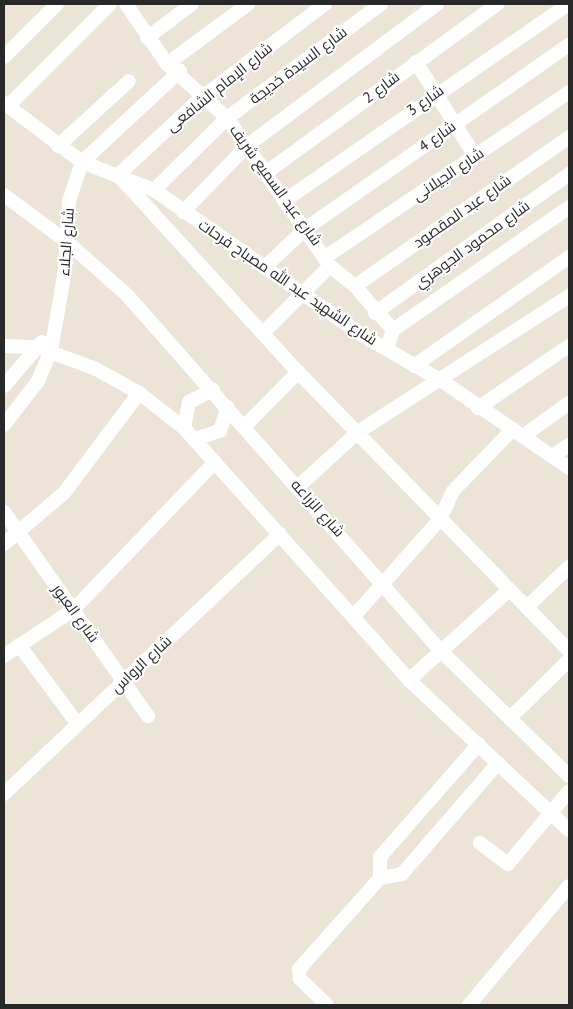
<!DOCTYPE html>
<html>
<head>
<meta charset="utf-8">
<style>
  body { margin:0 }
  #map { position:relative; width:573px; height:1009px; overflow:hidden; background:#ece4d7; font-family:"PT Sans",Cairo,sans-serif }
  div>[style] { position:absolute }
  .minor>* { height:14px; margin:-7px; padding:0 7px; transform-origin:7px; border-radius:7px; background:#fff }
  span { translate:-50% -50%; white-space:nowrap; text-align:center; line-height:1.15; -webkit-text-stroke:4px #fff; paint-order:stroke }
  .street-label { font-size:15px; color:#282828 }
  .frame { position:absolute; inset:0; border:5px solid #282828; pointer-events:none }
</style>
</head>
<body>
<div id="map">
  <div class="minor">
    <i style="left:126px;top:4px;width:73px;rotate:55.7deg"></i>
    <i style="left:167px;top:64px;width:81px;rotate:42deg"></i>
    <i style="left:227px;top:118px;width:180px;rotate:55.2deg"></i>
    <i style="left:330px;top:266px;width:32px;rotate:39deg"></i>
    <i style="left:355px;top:286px;width:58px;rotate:49.2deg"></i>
    <i style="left:393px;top:330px;width:19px;rotate:108deg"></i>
    <i style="left:325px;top:4px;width:156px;rotate:142.8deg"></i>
    <i style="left:201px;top:98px;width:113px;rotate:137.1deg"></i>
    <i style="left:118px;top:175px;width:267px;rotate:47.6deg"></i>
    <i style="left:298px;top:372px;width:389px;rotate:45.8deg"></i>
    <i style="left:147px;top:38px;width:56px;rotate:-37.1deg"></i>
    <i style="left:4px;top:57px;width:75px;rotate:-45deg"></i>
    <i style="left:416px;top:62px;width:111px;rotate:57.9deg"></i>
    <i style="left:167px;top:64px;width:101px;rotate:-36.5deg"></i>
    <i style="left:4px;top:103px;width:98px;rotate:37.1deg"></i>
    <i style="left:82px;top:162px;width:77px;rotate:21.3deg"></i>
    <i style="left:154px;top:190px;width:254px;rotate:34.9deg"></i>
    <i style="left:362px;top:335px;width:92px;rotate:29.9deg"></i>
    <i style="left:442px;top:381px;width:154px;rotate:34.4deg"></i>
    <i style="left:8px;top:106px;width:144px;rotate:-45deg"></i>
    <i style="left:58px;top:146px;width:96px;rotate:-42.5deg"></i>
    <i style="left:267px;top:172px;width:285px;rotate:-36.1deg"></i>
    <i style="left:154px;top:190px;width:103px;rotate:-44.6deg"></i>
    <i style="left:227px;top:118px;width:192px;rotate:-36.5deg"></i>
    <i style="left:4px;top:195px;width:77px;rotate:36.6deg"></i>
    <i style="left:66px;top:241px;width:81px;rotate:41.5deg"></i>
    <i style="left:127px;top:295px;width:478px;rotate:48.6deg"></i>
    <i style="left:443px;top:653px;width:176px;rotate:44.3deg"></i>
    <i style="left:284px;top:201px;width:346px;rotate:-34.7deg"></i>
    <i style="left:183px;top:212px;width:93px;rotate:-45.9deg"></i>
    <i style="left:248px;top:145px;width:236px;rotate:-36.7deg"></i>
    <i style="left:327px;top:256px;width:292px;rotate:-34.1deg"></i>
    <i style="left:266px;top:266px;width:54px;rotate:-43.5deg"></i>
    <i style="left:305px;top:229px;width:322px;rotate:-34.9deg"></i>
    <i style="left:355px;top:286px;width:261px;rotate:-34.8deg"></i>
    <i style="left:375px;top:313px;width:239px;rotate:-35.6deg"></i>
    <i style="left:393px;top:330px;width:215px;rotate:-34.9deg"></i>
    <i style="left:264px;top:332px;width:93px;rotate:-45deg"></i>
    <i style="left:4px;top:346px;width:33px;rotate:2deg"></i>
    <i style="left:37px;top:347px;width:63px;rotate:20.4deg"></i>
    <i style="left:96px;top:369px;width:49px;rotate:29.2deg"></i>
    <i style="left:139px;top:393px;width:57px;rotate:37.9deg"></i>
    <i style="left:184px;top:428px;width:338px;rotate:48.2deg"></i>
    <i style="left:409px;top:680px;width:219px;rotate:43.2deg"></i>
    <i style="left:414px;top:366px;width:189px;rotate:-35.1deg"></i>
    <i style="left:4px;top:386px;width:58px;rotate:-49.2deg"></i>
    <i style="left:478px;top:408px;width:110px;rotate:-34.3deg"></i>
    <i style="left:4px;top:425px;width:56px;rotate:-52.3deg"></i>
    <i style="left:38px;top:381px;width:33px;rotate:-67deg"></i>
    <i style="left:51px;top:351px;width:82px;rotate:-80.2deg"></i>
    <i style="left:65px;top:270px;width:69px;rotate:-86.7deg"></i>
    <i style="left:69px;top:201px;width:41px;rotate:-71.6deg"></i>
    <i style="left:82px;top:162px;width:134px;rotate:-42.9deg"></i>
    <i style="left:245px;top:426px;width:76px;rotate:-45.5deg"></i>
    <i style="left:184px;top:428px;width:26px;rotate:-79deg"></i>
    <i style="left:189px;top:402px;width:27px;rotate:-27deg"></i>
    <i style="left:523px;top:436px;width:57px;rotate:-35.7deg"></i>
    <i style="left:195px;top:439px;width:26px;rotate:-18deg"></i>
    <i style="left:220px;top:431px;width:25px;rotate:-72deg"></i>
    <i style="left:552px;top:456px;width:20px;rotate:-33deg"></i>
    <i style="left:299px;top:486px;width:80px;rotate:-42.5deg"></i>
    <i style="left:358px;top:432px;width:251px;rotate:-32.8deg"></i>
    <i style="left:4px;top:512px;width:250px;rotate:54.8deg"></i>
    <i style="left:4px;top:544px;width:79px;rotate:-40.4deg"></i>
    <i style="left:64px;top:493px;width:125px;rotate:-53.1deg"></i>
    <i style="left:528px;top:606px;width:57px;rotate:-43.6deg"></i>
    <i style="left:354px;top:616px;width:130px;rotate:-48.4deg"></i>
    <i style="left:440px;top:519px;width:31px;rotate:-65deg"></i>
    <i style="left:453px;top:491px;width:86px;rotate:-45.9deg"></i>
    <i style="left:19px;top:645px;width:97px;rotate:53.4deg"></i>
    <i style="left:4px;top:656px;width:83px;rotate:-33.7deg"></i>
    <i style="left:73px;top:610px;width:205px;rotate:-46.2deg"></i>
    <i style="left:409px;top:680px;width:133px;rotate:-42deg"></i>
    <i style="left:510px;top:718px;width:83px;rotate:-44.5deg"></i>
    <i style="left:4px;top:794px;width:379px;rotate:-43.3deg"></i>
    <i style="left:480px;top:843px;width:35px;rotate:37deg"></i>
    <i style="left:508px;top:864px;width:95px;rotate:-50.1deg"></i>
    <i style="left:380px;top:878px;width:21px;rotate:-90deg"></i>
    <i style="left:380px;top:857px;width:150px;rotate:-48.8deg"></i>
    <i style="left:380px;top:878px;width:22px;rotate:-10deg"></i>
    <i style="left:402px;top:874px;width:147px;rotate:-49.1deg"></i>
    <i style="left:327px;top:1005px;width:37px;rotate:-136deg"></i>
    <i style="left:300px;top:979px;width:10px;rotate:-96deg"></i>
    <i style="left:299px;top:969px;width:122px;rotate:-48.3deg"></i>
    <i style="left:469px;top:1005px;width:155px;rotate:-50deg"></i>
  </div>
  <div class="street-label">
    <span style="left:298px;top:65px;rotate:-37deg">شارع السيدة خديجة</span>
    <span style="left:219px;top:87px;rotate:-39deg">شارع الإمام الشافعى</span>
    <span style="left:381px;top:87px;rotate:-37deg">شارع 2</span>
    <span style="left:425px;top:100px;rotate:-35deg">شارع 3</span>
    <span style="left:437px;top:136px;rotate:-35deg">شارع 4</span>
    <span style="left:448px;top:174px;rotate:-34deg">شارع الجيلانى</span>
    <span style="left:276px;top:185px;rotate:54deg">شارع عبد السميع شريف</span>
    <span style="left:462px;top:211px;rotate:-35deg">شارع عبد المقصود</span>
    <span style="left:66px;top:242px;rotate:-86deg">شارع الجلاء</span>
    <span style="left:472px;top:244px;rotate:-36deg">شارع محمود الجوهري</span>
    <span style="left:288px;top:282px;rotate:34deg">شارع الشهيد عبد الله مصباح فرحات</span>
    <span style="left:318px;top:508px;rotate:48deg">شارع الزراعه</span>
    <span style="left:76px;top:613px;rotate:54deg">شارع العبور</span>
    <span style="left:141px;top:664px;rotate:-43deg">شارع الرواس</span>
  </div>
  <div class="frame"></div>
</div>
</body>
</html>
